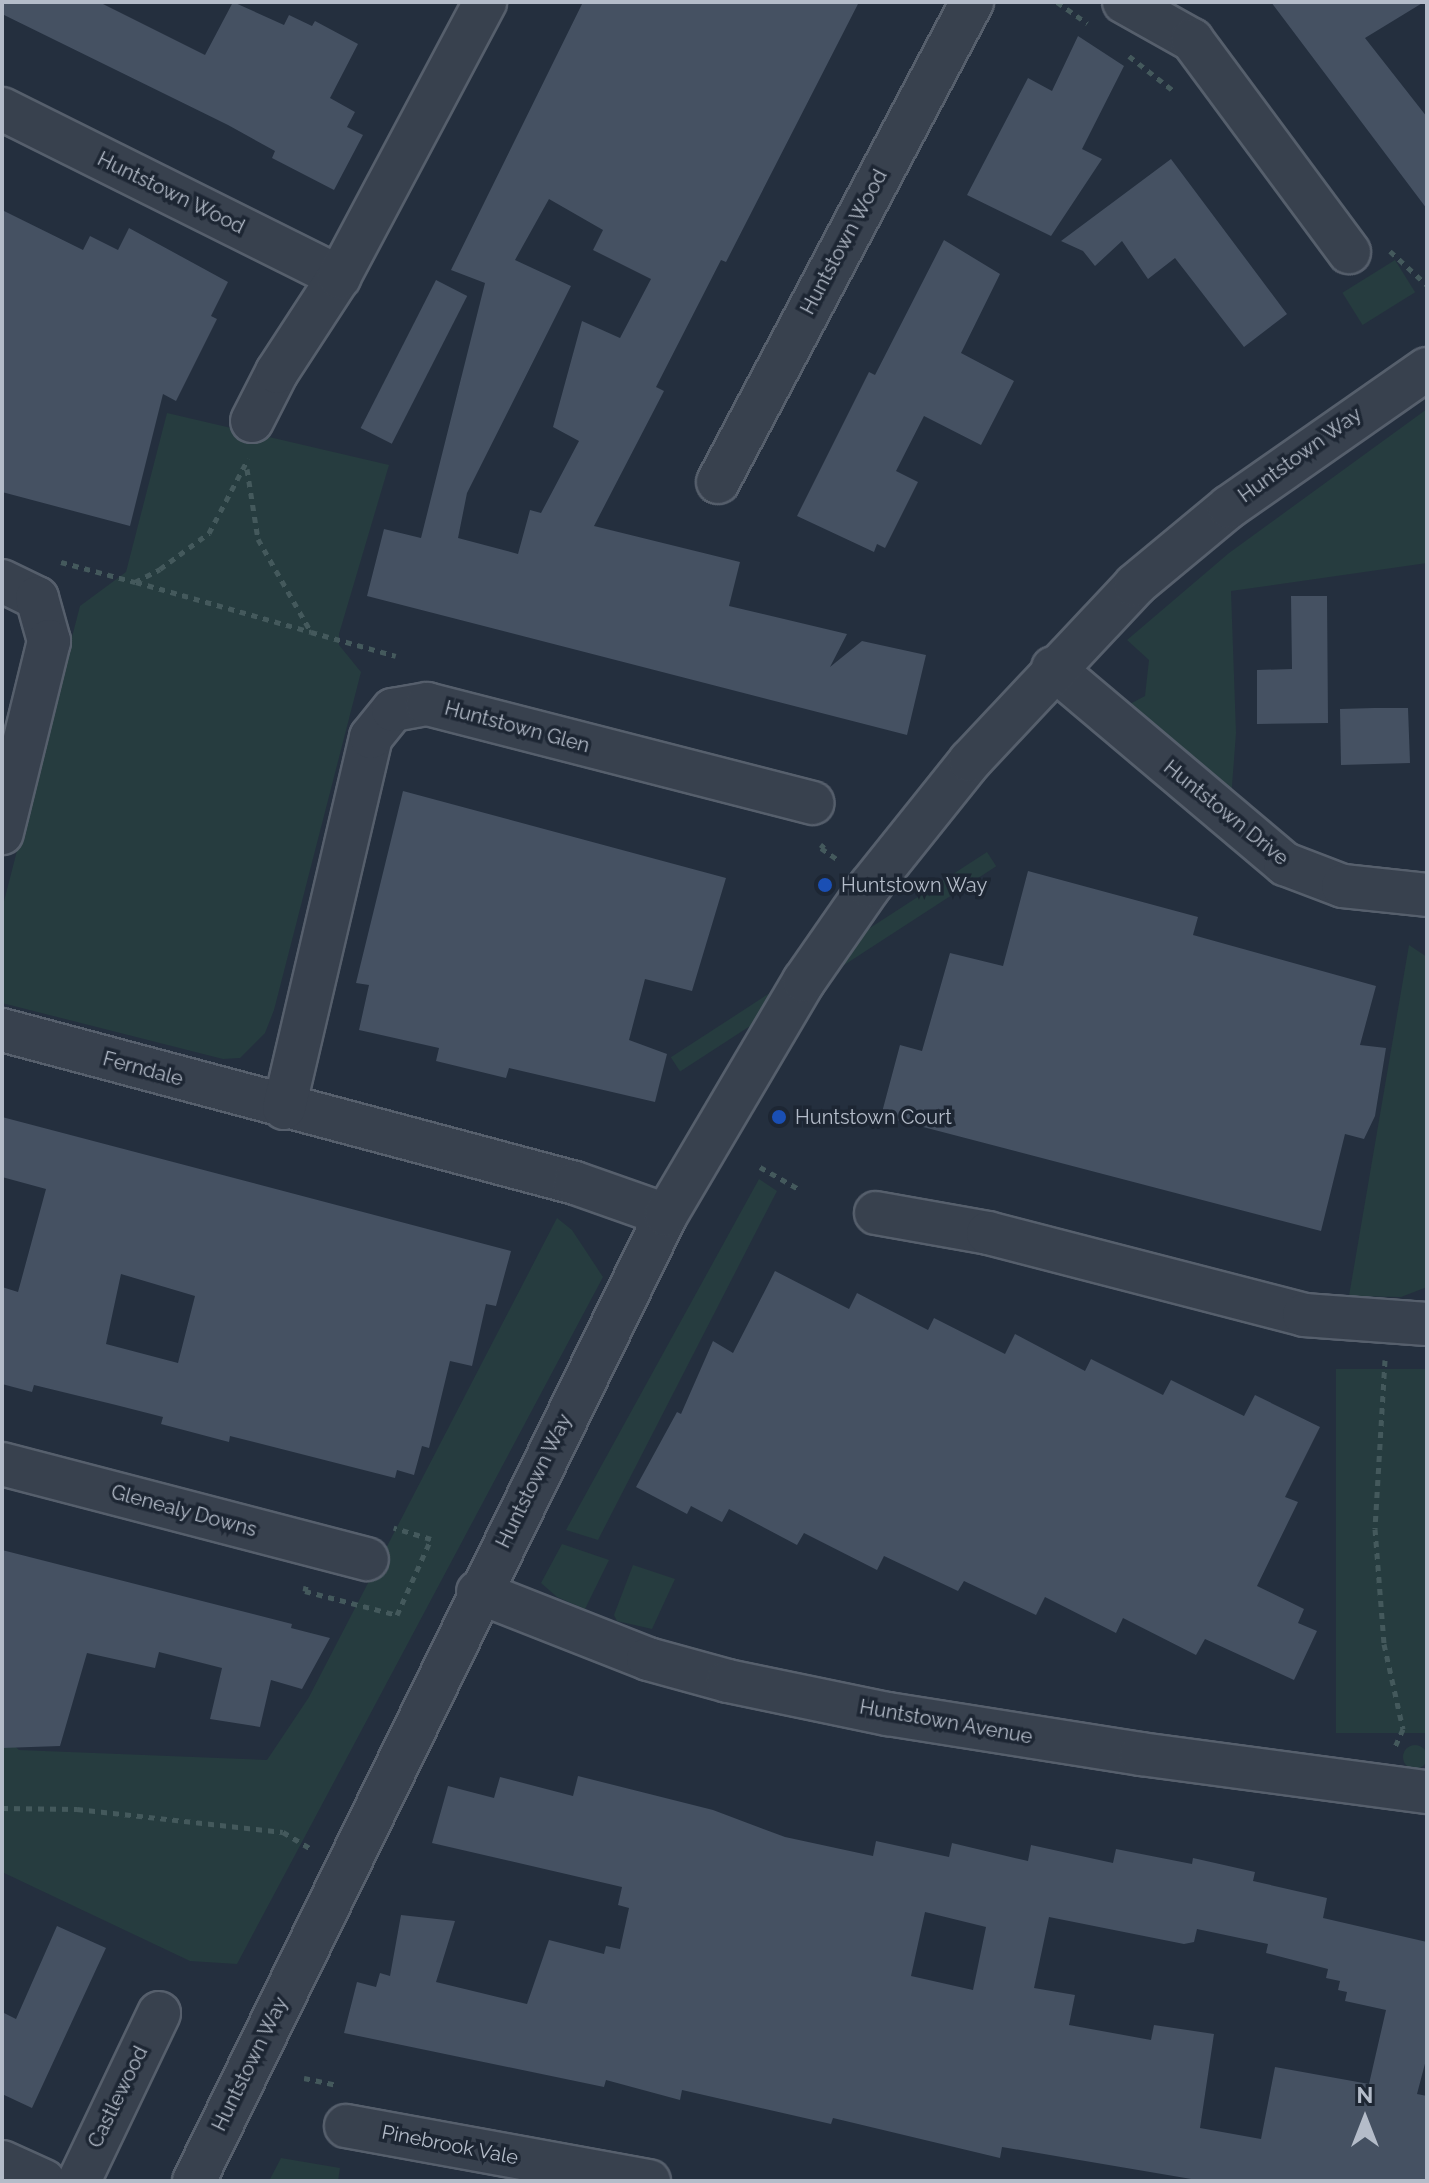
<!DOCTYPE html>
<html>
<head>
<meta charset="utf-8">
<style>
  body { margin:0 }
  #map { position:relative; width:1429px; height:2183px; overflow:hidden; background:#242f3e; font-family:Raleway,sans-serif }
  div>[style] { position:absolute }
  .green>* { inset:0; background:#263c3f; transform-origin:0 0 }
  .round { border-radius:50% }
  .building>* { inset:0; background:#455162; transform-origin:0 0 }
  .path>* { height:5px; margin-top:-2.5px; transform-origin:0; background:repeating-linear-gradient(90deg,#44595c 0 6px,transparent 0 12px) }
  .roads { filter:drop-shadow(2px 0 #565f6c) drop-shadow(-2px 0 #565f6c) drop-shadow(0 2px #565f6c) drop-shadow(0 -2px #565f6c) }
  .minor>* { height:42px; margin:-21px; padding:0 21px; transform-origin:21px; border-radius:21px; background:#38414e }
  .dots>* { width:22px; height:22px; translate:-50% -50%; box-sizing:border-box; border:4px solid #1d2633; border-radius:50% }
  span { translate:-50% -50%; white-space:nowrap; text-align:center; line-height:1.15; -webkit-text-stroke:7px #1d2633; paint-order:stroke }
  .street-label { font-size:20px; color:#b4bcc9 }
  .poi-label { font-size:20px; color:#b4bcc9 }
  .left { translate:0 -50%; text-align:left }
  .frame { position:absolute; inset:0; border:4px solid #b4bcc9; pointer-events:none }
  .north { position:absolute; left:1325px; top:2079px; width:80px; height:80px; -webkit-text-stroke:6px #1d2633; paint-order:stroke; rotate:0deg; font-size:22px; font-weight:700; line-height:32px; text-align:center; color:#b4bcc9 }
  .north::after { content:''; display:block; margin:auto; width:28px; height:36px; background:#b4bcc9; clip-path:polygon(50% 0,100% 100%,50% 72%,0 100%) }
</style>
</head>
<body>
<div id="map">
  <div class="green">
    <i style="left:1395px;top:260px;width:38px;height:62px;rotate:58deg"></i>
    <i style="clip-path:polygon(1427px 409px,1427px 563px,1231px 591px,1236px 733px,1231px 799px,1130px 704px,1145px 696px,1149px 660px,1127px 640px,1229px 553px)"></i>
    <i style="clip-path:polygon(167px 413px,389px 465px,339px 634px,339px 645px,361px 672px,274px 1010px,265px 1033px,240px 1058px,223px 1059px,2px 1003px,2px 909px,80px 606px,126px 572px)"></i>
    <i style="left:987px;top:852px;width:17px;height:377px;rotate:57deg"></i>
    <i style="clip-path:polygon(1409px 945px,1427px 957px,1427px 1287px,1401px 1297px,1349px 1296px)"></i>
    <i style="clip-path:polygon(759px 1179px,777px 1191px,598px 1540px,566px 1530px)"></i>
    <i style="clip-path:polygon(557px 1218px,572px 1230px,603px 1277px,237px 1964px,190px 1961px,2px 1872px,2px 1734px,19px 1750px,267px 1760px,309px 1697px)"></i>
    <i style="left:1336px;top:1369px;width:91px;height:364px"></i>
    <i style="clip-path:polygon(562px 1544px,609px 1560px,585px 1609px,557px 1597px,541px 1583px)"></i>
    <i style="clip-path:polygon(633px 1565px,675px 1579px,652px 1629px,617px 1621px,614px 1615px)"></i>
    <i class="round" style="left:1403px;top:1745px;width:24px;height:24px"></i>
    <i style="clip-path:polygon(281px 2158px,340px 2168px,338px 2181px,269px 2181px)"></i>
  </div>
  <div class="building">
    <i style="clip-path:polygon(2px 2px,99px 2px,205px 55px,233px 2px,284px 25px,289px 15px,312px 26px,315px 21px,358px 44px,330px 98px,355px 112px,347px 127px,363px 135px,334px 190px,272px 158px,275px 151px,228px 125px,2px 14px)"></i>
    <i style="clip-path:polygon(evenodd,583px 2px,859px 2px,726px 262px,721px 260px,656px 387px,664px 391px,594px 526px,740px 562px,729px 606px,847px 634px,830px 667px,862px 641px,926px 655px,907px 735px,367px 596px,384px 529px,421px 538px,485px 283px,451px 270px,583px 2px,549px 199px,603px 230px,593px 250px,651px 279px,620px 338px,582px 321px,553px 427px,579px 441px,541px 513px,530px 510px,518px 554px,458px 538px,467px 493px,571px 286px,515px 260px,549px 199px)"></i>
    <i style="clip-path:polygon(1271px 2px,1424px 2px,1365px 38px,1427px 117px,1427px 209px)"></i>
    <i style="clip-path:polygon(1078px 36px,1124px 66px,1082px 149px,1102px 159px,1051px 236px,967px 195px,1028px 78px,1052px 91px)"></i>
    <i style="clip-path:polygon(1171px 159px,1287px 314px,1244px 347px,1175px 258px,1148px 279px,1122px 241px,1095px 266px,1083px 251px,1061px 241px)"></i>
    <i style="clip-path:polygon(2px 210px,83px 250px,90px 236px,118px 250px,129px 228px,228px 282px,211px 316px,217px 319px,176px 401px,163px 394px,130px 526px,2px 492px)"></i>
    <i style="clip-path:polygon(944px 240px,1000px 274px,961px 353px,1014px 381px,981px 445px,924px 416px,896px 471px,918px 482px,885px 548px,877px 544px,874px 552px,797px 516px,869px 372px,875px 375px)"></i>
    <i style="left:436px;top:280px;width:35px;height:166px;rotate:27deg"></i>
    <i style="clip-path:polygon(1291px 596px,1327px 596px,1328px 723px,1257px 724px,1257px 670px,1292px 669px)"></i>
    <i style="clip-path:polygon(1374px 708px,1408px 708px,1410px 763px,1341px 765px,1340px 709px)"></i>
    <i style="clip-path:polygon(403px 791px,726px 878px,692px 991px,645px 979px,629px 1040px,667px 1054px,655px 1102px,509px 1068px,506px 1078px,436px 1061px,439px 1048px,359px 1030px,369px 985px,356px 983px)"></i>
    <i style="clip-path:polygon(1028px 871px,1198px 917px,1193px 935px,1376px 986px,1360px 1045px,1386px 1048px,1375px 1116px,1364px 1139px,1345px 1134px,1321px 1231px,881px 1116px,900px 1045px,922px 1051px,950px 953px,1003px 966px)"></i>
    <i style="clip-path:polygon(evenodd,2px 1117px,511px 1251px,496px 1306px,486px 1304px,472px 1366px,450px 1361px,429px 1448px,422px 1446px,414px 1475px,397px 1470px,395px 1478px,230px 1436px,229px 1442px,161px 1424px,163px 1417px,116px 1405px,34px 1385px,32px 1392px,2px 1384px,2px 1287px,18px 1292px,46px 1189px,2px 1177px,2px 1117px,121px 1274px,195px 1296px,178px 1363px,106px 1344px,121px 1274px)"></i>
    <i style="clip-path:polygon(775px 1271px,849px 1309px,857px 1293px,928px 1330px,934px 1318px,1005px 1354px,1015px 1334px,1085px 1371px,1091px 1359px,1163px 1395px,1171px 1380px,1244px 1416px,1255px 1395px,1320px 1427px,1285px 1497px,1298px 1502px,1257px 1586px,1304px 1609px,1298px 1623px,1317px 1631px,1294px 1680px,1205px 1639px,1196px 1655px,1123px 1618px,1116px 1633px,1045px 1597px,1036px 1615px,964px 1581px,958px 1591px,884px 1556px,877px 1570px,804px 1533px,797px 1545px,729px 1509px,722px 1522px,691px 1506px,687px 1514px,636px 1487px,677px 1412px,681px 1414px,713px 1341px,733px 1353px)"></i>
    <i style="clip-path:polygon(2px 1550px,292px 1624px,291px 1628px,330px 1638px,302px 1689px,271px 1680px,260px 1727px,210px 1719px,222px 1668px,159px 1652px,155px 1668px,87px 1653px,60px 1746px,2px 1748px)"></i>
    <i style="clip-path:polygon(evenodd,578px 1776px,713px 1810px,785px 1837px,873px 1856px,876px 1841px,949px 1857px,952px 1843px,1028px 1861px,1031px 1845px,1113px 1863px,1116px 1849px,1192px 1864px,1193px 1858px,1255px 1872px,1253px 1881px,1327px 1898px,1323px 1918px,1427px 1942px,1427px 2056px,1417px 2094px,1427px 2096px,1427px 2181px,1203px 2181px,1002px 2147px,1000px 2158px,833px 2118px,831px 2124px,682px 2090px,680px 2100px,606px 2080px,604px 2087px,344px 2033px,357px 1982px,376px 1987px,380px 1973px,390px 1976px,401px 1915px,455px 1921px,436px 1982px,527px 2004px,549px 1940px,604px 1954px,606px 1946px,620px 1949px,629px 1908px,618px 1905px,622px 1887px,432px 1843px,448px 1786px,494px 1798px,500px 1777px,573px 1796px,578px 1776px,925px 1912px,986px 1927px,973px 1990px,911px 1976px,925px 1912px,578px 1776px,1049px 1917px,1184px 1944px,1194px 1942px,1197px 1929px,1268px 1944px,1266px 1953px,1328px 1969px,1326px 1978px,1340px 1981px,1338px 1990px,1347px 1992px,1345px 2001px,1386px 2010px,1369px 2084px,1275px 2067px,1261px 2139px,1200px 2128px,1214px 2034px,1154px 2025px,1151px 2040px,1069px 2025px,1075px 1995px,1034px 1988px,1049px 1917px)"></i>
    <i style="clip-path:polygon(57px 1926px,106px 1948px,32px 2108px,2px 2094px,2px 2012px,16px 2019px)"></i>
  </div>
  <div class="path">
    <i style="left:1057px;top:2px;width:37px;rotate:35deg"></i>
    <i style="left:1129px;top:56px;width:58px;rotate:38deg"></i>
    <i style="left:1390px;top:251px;width:50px;rotate:42.6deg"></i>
    <i style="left:247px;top:469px;width:71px;rotate:81.1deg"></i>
    <i style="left:258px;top:539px;width:107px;rotate:60.3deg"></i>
    <i style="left:311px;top:632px;width:88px;rotate:15.8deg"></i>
    <i style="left:61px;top:562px;width:77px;rotate:15.1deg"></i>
    <i style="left:135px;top:582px;width:28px;rotate:-27deg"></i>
    <i style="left:160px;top:569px;width:61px;rotate:-36.3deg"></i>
    <i style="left:209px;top:533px;width:84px;rotate:-62.2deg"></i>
    <i style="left:136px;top:582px;width:182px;rotate:15.9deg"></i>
    <i style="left:824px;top:844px;width:5px;rotate:127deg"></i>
    <i style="left:821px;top:848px;width:21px;rotate:35deg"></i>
    <i style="left:760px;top:1167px;width:43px;rotate:29.6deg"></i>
    <i style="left:1385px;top:1360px;width:169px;rotate:93.4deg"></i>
    <i style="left:1375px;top:1529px;width:115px;rotate:85.5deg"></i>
    <i style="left:1384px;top:1644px;width:87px;rotate:77.4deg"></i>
    <i style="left:1403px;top:1729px;width:22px;rotate:114deg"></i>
    <i style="left:306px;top:1586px;width:5px;rotate:101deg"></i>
    <i style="left:305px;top:1591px;width:95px;rotate:14.6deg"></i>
    <i style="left:397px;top:1615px;width:83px;rotate:-65.9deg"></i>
    <i style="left:431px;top:1539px;width:39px;rotate:-163deg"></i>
    <i style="left:2px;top:1808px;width:75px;rotate:0.8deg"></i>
    <i style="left:77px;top:1809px;width:207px;rotate:6.4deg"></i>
    <i style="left:283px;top:1832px;width:33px;rotate:31deg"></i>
    <i style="left:304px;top:2078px;width:35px;rotate:12deg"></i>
  </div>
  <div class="roads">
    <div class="minor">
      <i style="left:1124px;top:2px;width:78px;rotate:29.2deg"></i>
      <i style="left:1192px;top:40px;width:264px;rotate:53.5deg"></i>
      <i style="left:2px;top:109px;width:377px;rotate:26.5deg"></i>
      <i style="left:252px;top:421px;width:55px;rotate:-63deg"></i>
      <i style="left:277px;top:372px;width:113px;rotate:-56.9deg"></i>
      <i style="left:339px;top:277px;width:311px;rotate:-62deg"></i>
      <i style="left:718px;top:482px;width:543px;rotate:-62.11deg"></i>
      <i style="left:2px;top:581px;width:39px;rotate:26deg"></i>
      <i style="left:37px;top:598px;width:45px;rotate:74.4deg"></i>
      <i style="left:49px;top:641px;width:198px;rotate:103.8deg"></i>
      <i style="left:1053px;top:668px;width:304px;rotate:40.2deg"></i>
      <i style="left:1285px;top:864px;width:62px;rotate:20.8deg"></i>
      <i style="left:1343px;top:886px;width:84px;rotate:6.1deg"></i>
      <i style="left:2px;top:1030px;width:593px;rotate:14.95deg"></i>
      <i style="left:575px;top:1183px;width:96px;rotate:19.4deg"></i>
      <i style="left:284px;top:1108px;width:381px;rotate:-76.8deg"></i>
      <i style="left:371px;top:737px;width:35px;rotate:-51deg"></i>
      <i style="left:393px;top:710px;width:35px;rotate:-10deg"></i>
      <i style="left:427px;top:704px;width:398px;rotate:14.4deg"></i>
      <i style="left:876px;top:1213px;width:114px;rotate:10.1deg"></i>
      <i style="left:988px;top:1233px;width:326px;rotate:14.5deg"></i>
      <i style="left:1304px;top:1315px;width:123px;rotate:4.2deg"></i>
      <i style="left:2px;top:1464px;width:377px;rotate:14.6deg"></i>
      <i style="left:478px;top:1592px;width:183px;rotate:21.5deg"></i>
      <i style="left:648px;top:1659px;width:83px;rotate:15.4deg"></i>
      <i style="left:728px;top:1681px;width:163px;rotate:11.7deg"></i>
      <i style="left:888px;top:1714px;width:256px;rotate:9deg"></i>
      <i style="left:1141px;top:1754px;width:289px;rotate:7.6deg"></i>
      <i style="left:346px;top:2126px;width:308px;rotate:10.3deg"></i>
      <i style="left:2px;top:2162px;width:46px;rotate:24.3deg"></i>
      <i style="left:79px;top:2181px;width:186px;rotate:-64.5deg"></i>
      <i style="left:194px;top:2181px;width:1075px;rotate:-63.96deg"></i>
      <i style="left:666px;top:1215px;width:272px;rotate:-59.5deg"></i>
      <i style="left:804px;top:981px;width:116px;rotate:-55.2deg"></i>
      <i style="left:870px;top:886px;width:160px;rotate:-51.3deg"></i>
      <i style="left:970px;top:761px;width:241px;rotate:-46.8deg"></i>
      <i style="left:1135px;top:585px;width:122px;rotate:-39.7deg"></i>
      <i style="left:1229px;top:507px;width:241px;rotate:-34.9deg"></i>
    </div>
  </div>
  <div class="dots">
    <i style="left:825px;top:885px;background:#1a4fb4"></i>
    <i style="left:779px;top:1117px;background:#1a4fb4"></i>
  </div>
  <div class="street-label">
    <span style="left:171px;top:193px;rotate:26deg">Huntstown Wood</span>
    <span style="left:844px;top:242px;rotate:-62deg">Huntstown Wood</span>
    <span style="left:1300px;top:455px;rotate:-36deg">Huntstown Way</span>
    <span style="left:517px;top:727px;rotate:15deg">Huntstown Glen</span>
    <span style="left:1226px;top:813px;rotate:39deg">Huntstown Drive</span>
    <span style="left:143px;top:1069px;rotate:15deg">Ferndale</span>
    <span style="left:534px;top:1481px;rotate:-64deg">Huntstown Way</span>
    <span style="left:184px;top:1511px;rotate:15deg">Glenealy Downs</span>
    <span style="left:946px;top:1722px;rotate:10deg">Huntstown Avenue</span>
    <span style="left:250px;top:2064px;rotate:-64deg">Huntstown Way</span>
    <span style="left:118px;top:2097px;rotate:-64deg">Castlewood</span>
    <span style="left:450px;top:2145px;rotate:11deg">Pinebrook Vale</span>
  </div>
  <div class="poi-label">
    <span class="left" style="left:841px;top:885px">Huntstown Way</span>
    <span class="left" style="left:795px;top:1117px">Huntstown Court</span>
  </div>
  <div class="frame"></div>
  <div class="north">N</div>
</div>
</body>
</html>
